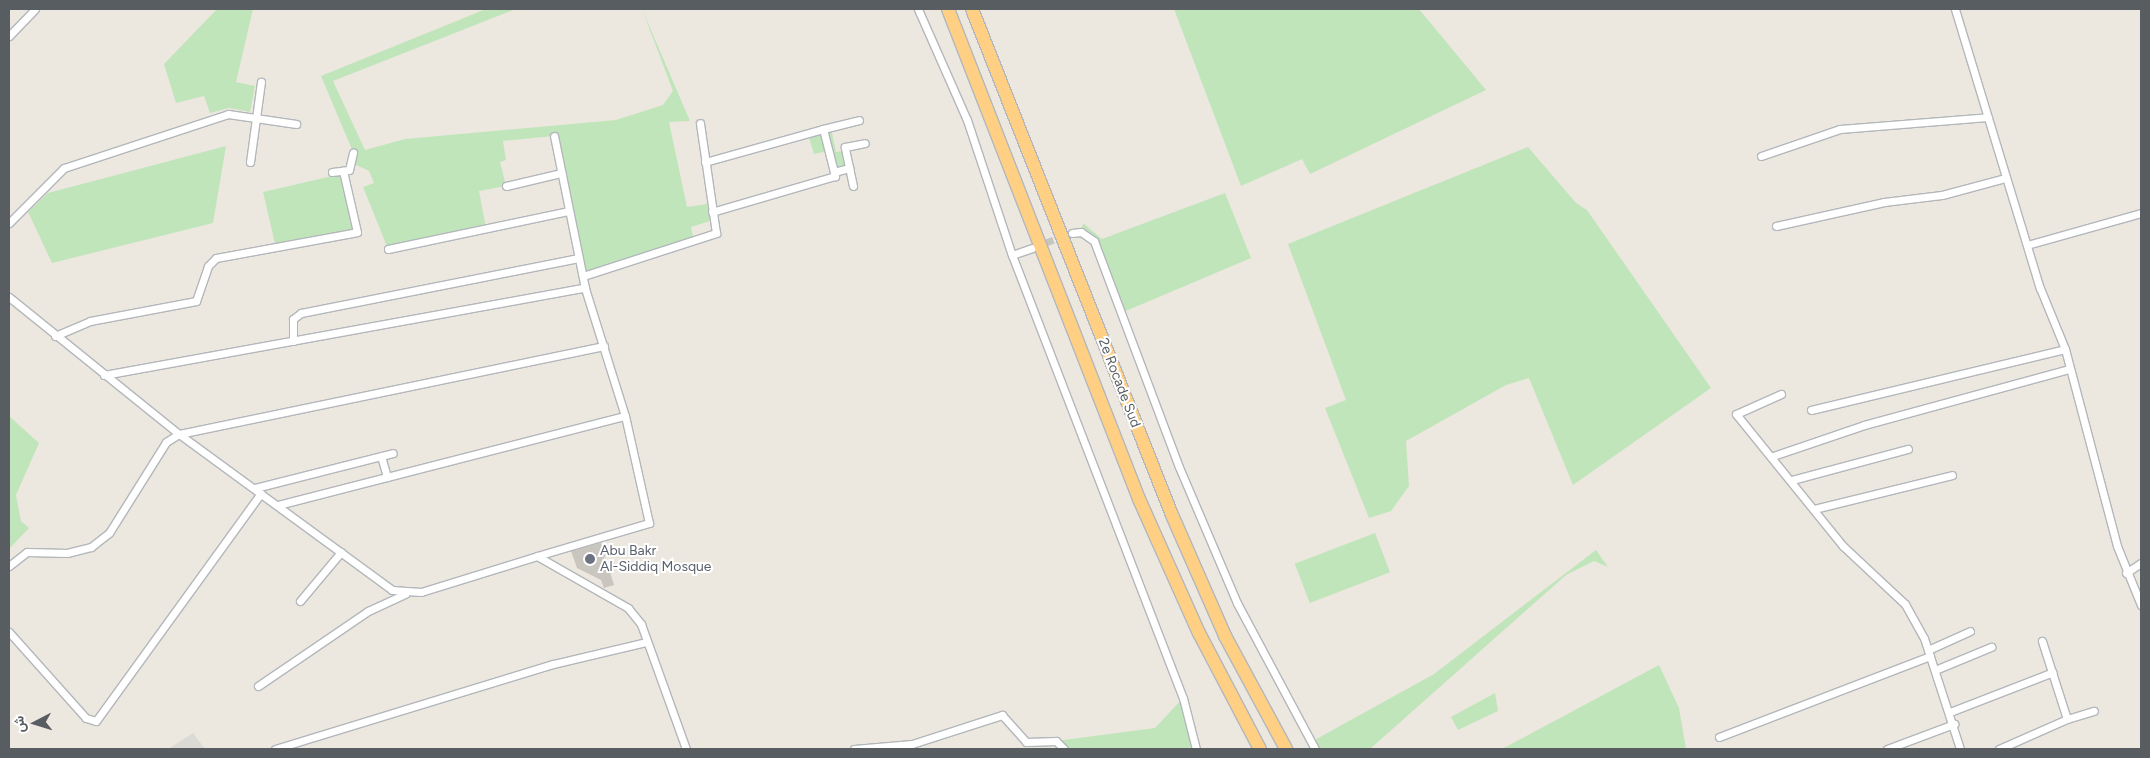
<!DOCTYPE html>
<html>
<head>
<meta charset="utf-8">
<style>
  body { margin:0 }
  #map { position:relative; width:2150px; height:758px; overflow:hidden; background:#ece8df; font-family:Figtree,Vazirmatn,sans-serif }
  div>[style] { position:absolute }
  .industrial>* { inset:0; background:#dcdad4 }
  .green>* { inset:0; background:#c0e5ba; transform-origin:0 0 }
  .building>* { inset:0; background:#c9c5bf }
  .street-tunnel>* { height:7px; margin-top:-3.5px; transform-origin:0; background:repeating-linear-gradient(90deg,#c7c5c0 0 7px,transparent 0 10.5px) }
  .roads { filter:drop-shadow(1px 0 #b3b7bb) drop-shadow(-1px 0 #b3b7bb) drop-shadow(0 1px #b3b7bb) drop-shadow(0 -1px #b3b7bb) }
  .street>* { height:7px; margin:-3.5px; padding:0 3.5px; transform-origin:3.5px; border-radius:3.5px; background:#fff }
  .highway>* { height:12px; margin:-6px; padding:0 6px; transform-origin:6px; border-radius:6px; background:#ffd084 }
  .dots>* { width:14px; height:14px; translate:-50% -50%; box-sizing:border-box; border:2px solid #fff; border-radius:50% }
  span { translate:-50% -50%; white-space:nowrap; text-align:center; line-height:1.15; -webkit-text-stroke:4px #fff; paint-order:stroke }
  .street-label { font-size:14px; color:#585d61 }
  .worship-label { font-size:14px; color:#5b616d }
  .left { translate:0 -50%; text-align:left }
  .frame { position:absolute; inset:0; border:10px solid #585d61; pointer-events:none }
  .north { position:absolute; left:10px; top:698px; width:50px; height:50px; -webkit-text-stroke:4px #fff; paint-order:stroke; rotate:265deg; font-size:14px; font-weight:700; line-height:20px; text-align:center; color:#585d61 }
  .north::after { content:''; display:block; margin:auto; width:18px; height:22px; background:#585d61; clip-path:polygon(50% 0,100% 100%,50% 72%,0 100%) }
</style>
</head>
<body>
<div id="map">
  <div class="industrial">
    <i style="clip-path:polygon(193px 733px,205px 749px,168px 749px)"></i>
  </div>
  <div class="green">
    <i style="clip-path:polygon(217px 9px,253px 9px,236px 82px,255px 86px,250px 112px,229px 108px,210px 113px,204px 96px,176px 103px,164px 64px)"></i>
    <i style="clip-path:polygon(486px 9px,516px 9px,333px 81px,365px 150px,405px 139px,616px 120px,663px 105px,673px 91px,642px 9px,690px 121px,669px 122px,687px 207px,707px 204px,710px 221px,691px 227px,694px 240px,583px 276px,554px 136px,503px 141px,506px 160px,500px 162px,506px 186px,479px 191px,486px 228px,388px 249px,363px 187px,374px 183px,369px 171px,352px 163px,353px 152px,321px 76px)"></i>
    <i style="clip-path:polygon(1174px 9px,1419px 9px,1486px 90px,1310px 174px,1302px 159px,1241px 186px)"></i>
    <i style="clip-path:polygon(831px 128px,836px 152px,844px 151px,849px 168px,834px 172px,828px 151px,814px 154px,808px 134px)"></i>
    <i style="clip-path:polygon(226px 146px,213px 223px,52px 263px,28px 212px,48px 193px)"></i>
    <i style="clip-path:polygon(1528px 147px,1576px 203px,1587px 210px,1711px 388px,1573px 485px,1529px 378px,1506px 385px,1406px 441px,1409px 486px,1391px 511px,1369px 518px,1325px 408px,1346px 400px,1288px 244px)"></i>
    <i style="left:341px;top:174px;width:57px;height:80px;rotate:77deg"></i>
    <i style="clip-path:polygon(1225px 193px,1251px 258px,1121px 313px,1094px 241px,1081px 232px,1083px 223px,1102px 239px)"></i>
    <i style="clip-path:polygon(9px 416px,39px 443px,16px 495px,21px 521px,29px 528px,9px 549px)"></i>
    <i style="left:1375px;top:533px;width:42px;height:86px;rotate:69deg"></i>
    <i style="clip-path:polygon(1596px 550px,1608px 567px,1594px 561px,1566px 575px,1370px 749px,1315px 749px,1311px 742px,1434px 674px)"></i>
    <i style="clip-path:polygon(1659px 665px,1679px 708px,1686px 749px,1502px 749px)"></i>
    <i style="clip-path:polygon(1495px 693px,1498px 711px,1458px 730px,1451px 717px)"></i>
    <i style="clip-path:polygon(1183px 698px,1196px 749px,1064px 749px,1056px 741px,1155px 728px)"></i>
  </div>
  <div class="building">
    <i style="clip-path:polygon(601px 543px,614px 585px,604px 588px,601px 580px,577px 568px,571px 551px)"></i>
  </div>
  <div class="street-tunnel">
    <i style="left:1037px;top:246px;width:30px;rotate:-21deg"></i>
  </div>
  <div class="roads">
    <div class="street">
      <i style="left:918px;top:9px;width:121px;rotate:66.2deg"></i>
      <i style="left:967px;top:120px;width:142px;rotate:71.6deg"></i>
      <i style="left:1012px;top:255px;width:475px;rotate:68.9deg"></i>
      <i style="left:1183px;top:698px;width:53px;rotate:75.7deg"></i>
      <i style="left:1955px;top:9px;width:292px;rotate:73.1deg"></i>
      <i style="left:2040px;top:288px;width:66px;rotate:67.7deg"></i>
      <i style="left:2065px;top:349px;width:204px;rotate:75.2deg"></i>
      <i style="left:2117px;top:546px;width:64px;rotate:67.9deg"></i>
      <i style="left:9px;top:36px;width:37px;rotate:-46deg"></i>
      <i style="left:823px;top:129px;width:37px;rotate:-14deg"></i>
      <i style="left:1761px;top:156px;width:83px;rotate:-18.9deg"></i>
      <i style="left:1840px;top:129px;width:148px;rotate:-4.6deg"></i>
      <i style="left:250px;top:162px;width:81px;rotate:-82.2deg"></i>
      <i style="left:705px;top:162px;width:123px;rotate:-15.6deg"></i>
      <i style="left:823px;top:129px;width:49px;rotate:75.7deg"></i>
      <i style="left:835px;top:176px;width:128px;rotate:163.7deg"></i>
      <i style="left:332px;top:172px;width:17px;rotate:-7deg"></i>
      <i style="left:349px;top:170px;width:18px;rotate:-77deg"></i>
      <i style="left:834px;top:172px;width:16px;rotate:-15deg"></i>
      <i style="left:506px;top:186px;width:57px;rotate:-13.3deg"></i>
      <i style="left:853px;top:186px;width:40px;rotate:-102deg"></i>
      <i style="left:845px;top:147px;width:20px;rotate:-11deg"></i>
      <i style="left:9px;top:223px;width:78px;rotate:-45deg"></i>
      <i style="left:64px;top:168px;width:173px;rotate:-18.2deg"></i>
      <i style="left:228px;top:114px;width:69px;rotate:8.4deg"></i>
      <i style="left:1776px;top:226px;width:111px;rotate:-12.5deg"></i>
      <i style="left:1884px;top:202px;width:58px;rotate:-6.9deg"></i>
      <i style="left:1942px;top:195px;width:65px;rotate:-15.1deg"></i>
      <i style="left:1072px;top:233px;width:9px;rotate:-6deg"></i>
      <i style="left:1081px;top:232px;width:16px;rotate:35deg"></i>
      <i style="left:1094px;top:241px;width:241px;rotate:69.4deg"></i>
      <i style="left:1179px;top:467px;width:148px;rotate:66.9deg"></i>
      <i style="left:1237px;top:603px;width:166px;rotate:61.9deg"></i>
      <i style="left:2027px;top:245px;width:118px;rotate:-15.7deg"></i>
      <i style="left:388px;top:249px;width:185px;rotate:-11.9deg"></i>
      <i style="left:1012px;top:255px;width:21px;rotate:-19deg"></i>
      <i style="left:583px;top:276px;width:140px;rotate:-17.9deg"></i>
      <i style="left:716px;top:233px;width:111px;rotate:-98.3deg"></i>
      <i style="left:9px;top:297px;width:218px;rotate:38.9deg"></i>
      <i style="left:179px;top:434px;width:264px;rotate:36.2deg"></i>
      <i style="left:392px;top:590px;width:29px;rotate:4deg"></i>
      <i style="left:421px;top:592px;width:121px;rotate:-17.2deg"></i>
      <i style="left:537px;top:556px;width:105px;rotate:29.7deg"></i>
      <i style="left:628px;top:608px;width:21px;rotate:51deg"></i>
      <i style="left:641px;top:624px;width:133px;rotate:70.2deg"></i>
      <i style="left:55px;top:336px;width:38px;rotate:-23deg"></i>
      <i style="left:90px;top:321px;width:108px;rotate:-10.7deg"></i>
      <i style="left:196px;top:301px;width:37px;rotate:-71deg"></i>
      <i style="left:208px;top:266px;width:11px;rotate:-45deg"></i>
      <i style="left:216px;top:258px;width:143px;rotate:-10.4deg"></i>
      <i style="left:357px;top:232px;width:63px;rotate:-102.9deg"></i>
      <i style="left:293px;top:341px;width:22px;rotate:-90deg"></i>
      <i style="left:293px;top:319px;width:10px;rotate:-37deg"></i>
      <i style="left:301px;top:313px;width:283px;rotate:-11.2deg"></i>
      <i style="left:104px;top:375px;width:489px;rotate:-10.3deg"></i>
      <i style="left:1781px;top:394px;width:49px;rotate:156deg"></i>
      <i style="left:1736px;top:414px;width:170px;rotate:51deg"></i>
      <i style="left:1843px;top:546px;width:85px;rotate:43.1deg"></i>
      <i style="left:1905px;top:604px;width:39px;rotate:61deg"></i>
      <i style="left:1924px;top:638px;width:117px;rotate:72deg"></i>
      <i style="left:1811px;top:410px;width:261px;rotate:-13.5deg"></i>
      <i style="left:381px;top:456px;width:22px;rotate:74deg"></i>
      <i style="left:1773px;top:456px;width:96px;rotate:-18.8deg"></i>
      <i style="left:1864px;top:425px;width:213px;rotate:-15.3deg"></i>
      <i style="left:1792px;top:480px;width:120px;rotate:-15deg"></i>
      <i style="left:255px;top:488px;width:142px;rotate:-14.2deg"></i>
      <i style="left:278px;top:505px;width:358px;rotate:-14.4deg"></i>
      <i style="left:1814px;top:509px;width:142px;rotate:-13.8deg"></i>
      <i style="left:537px;top:556px;width:117px;rotate:-16.4deg"></i>
      <i style="left:649px;top:523px;width:110px;rotate:-102.6deg"></i>
      <i style="left:625px;top:416px;width:134px;rotate:-107.4deg"></i>
      <i style="left:585px;top:288px;width:155px;rotate:-101.5deg"></i>
      <i style="left:9px;top:566px;width:23px;rotate:-38deg"></i>
      <i style="left:27px;top:552px;width:40px;rotate:1.4deg"></i>
      <i style="left:67px;top:553px;width:25px;rotate:-14deg"></i>
      <i style="left:91px;top:547px;width:23px;rotate:-38deg"></i>
      <i style="left:109px;top:533px;width:107px;rotate:-57.9deg"></i>
      <i style="left:166px;top:442px;width:15px;rotate:-32deg"></i>
      <i style="left:179px;top:434px;width:434px;rotate:-11.7deg"></i>
      <i style="left:2126px;top:573px;width:18px;rotate:-34deg"></i>
      <i style="left:300px;top:601px;width:64px;rotate:-50.1deg"></i>
      <i style="left:9px;top:632px;width:115px;rotate:48.2deg"></i>
      <i style="left:86px;top:718px;width:10px;rotate:17deg"></i>
      <i style="left:96px;top:721px;width:281px;rotate:-54.1deg"></i>
      <i style="left:1928px;top:650px;width:46px;rotate:-24.3deg"></i>
      <i style="left:1935px;top:670px;width:61px;rotate:-22.3deg"></i>
      <i style="left:258px;top:686px;width:133px;rotate:-34.3deg"></i>
      <i style="left:368px;top:611px;width:41px;rotate:-24.7deg"></i>
      <i style="left:1950px;top:712px;width:110px;rotate:-21.2deg"></i>
      <i style="left:2067px;top:719px;width:28px;rotate:-17deg"></i>
      <i style="left:1719px;top:737px;width:226px;rotate:-21deg"></i>
      <i style="left:275px;top:749px;width:291px;rotate:-17deg"></i>
      <i style="left:553px;top:664px;width:96px;rotate:-13.3deg"></i>
      <i style="left:854px;top:749px;width:58px;rotate:-4.9deg"></i>
      <i style="left:912px;top:744px;width:95px;rotate:-17.9deg"></i>
      <i style="left:1002px;top:715px;width:36px;rotate:48deg"></i>
      <i style="left:1026px;top:742px;width:30px;rotate:-2deg"></i>
      <i style="left:1056px;top:741px;width:11px;rotate:45deg"></i>
      <i style="left:1887px;top:749px;width:72px;rotate:-20.5deg"></i>
      <i style="left:1999px;top:749px;width:74px;rotate:-23.8deg"></i>
      <i style="left:2067px;top:719px;width:82px;rotate:-107.8deg"></i>
    </div>
    <div class="highway">
      <i style="left:948px;top:9px;width:526px;rotate:68.7deg"></i>
      <i style="left:1139px;top:499px;width:147px;rotate:65.9deg"></i>
      <i style="left:1199px;top:633px;width:131px;rotate:62.3deg"></i>
      <i style="left:972px;top:9px;width:544px;rotate:68.43deg"></i>
      <i style="left:1172px;top:515px;width:132px;rotate:66.3deg"></i>
      <i style="left:1225px;top:636px;width:128px;rotate:61.6deg"></i>
    </div>
  </div>
  <div class="dots">
    <i style="left:590px;top:559px;background:#6b7280"></i>
  </div>
  <div class="street-label">
    <span style="left:1119px;top:383px;rotate:69deg">2e Rocade Sud</span>
  </div>
  <div class="worship-label">
    <span class="left" style="left:600px;top:559px">Abu Bakr<br>Al-Siddiq Mosque</span>
  </div>
  <div class="frame"></div>
  <div class="north">ش</div>
</div>
</body>
</html>
